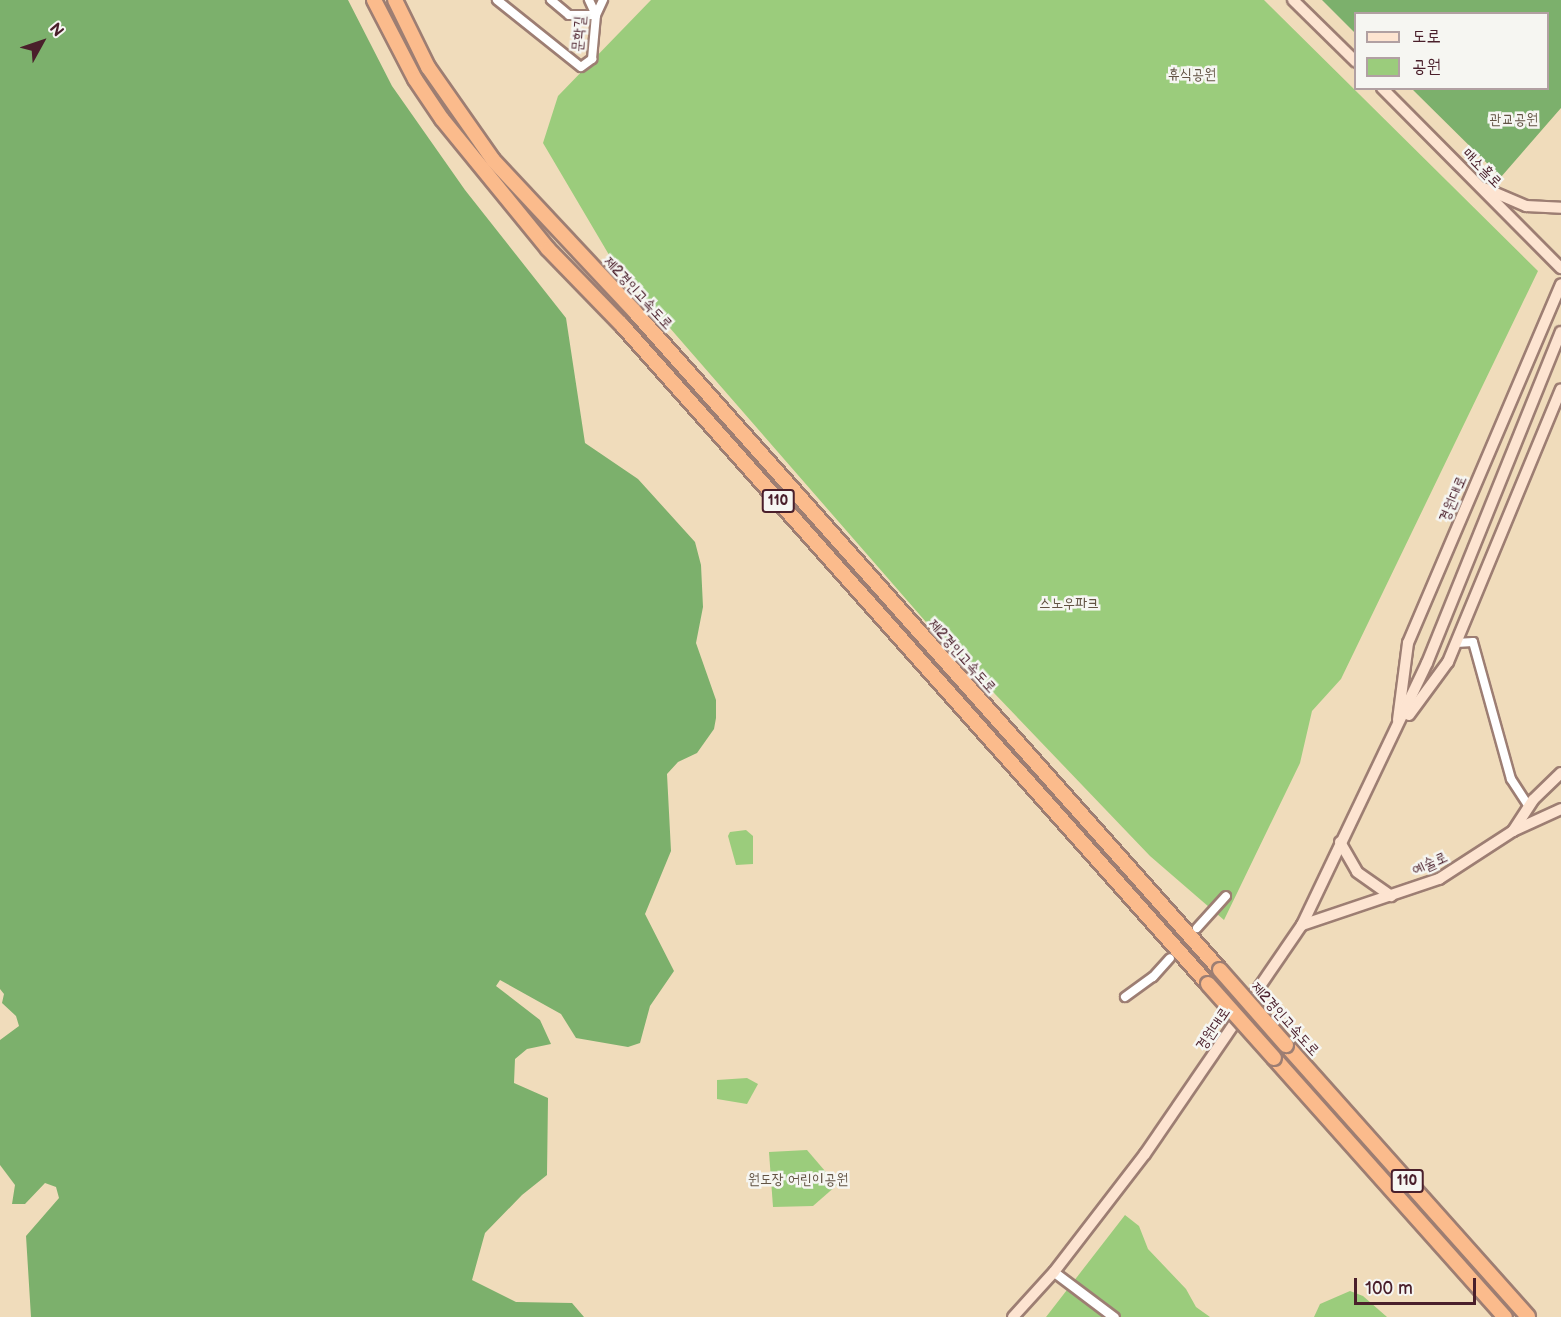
<!DOCTYPE html>
<html>
<head>
<meta charset="utf-8">
<style>
  body { margin:0 }
  #map { position:relative; width:1561px; height:1317px; overflow:hidden; background:#f0dcbb; font-family:"Balsamiq Sans","Poor Story",sans-serif }
  div>[style] { position:absolute }
  .green>* { inset:0; background:#9bcc7c }
  .forest>* { inset:0; background:#7cb06c }
  .roads { filter:drop-shadow(2px 0 #9d7e73) drop-shadow(-2px 0 #9d7e73) drop-shadow(0 2px #9d7e73) drop-shadow(0 -2px #9d7e73) }
  .minor>* { height:8px; margin:-4px; padding:0 4px; transform-origin:4px; border-radius:4px; background:#fff }
  .tertiary>* { height:9px; margin:-4.5px; padding:0 4.5px; transform-origin:4.5px; border-radius:4.5px; background:#fff }
  .secondary>* { height:10px; margin:-5px; padding:0 5px; transform-origin:5px; border-radius:5px; background:#fde4d1 }
  .motorway>* { height:14px; margin:-7px; padding:0 7px; transform-origin:7px; border-radius:7px; background:#fbbb8c }
  .bridges { filter:drop-shadow(2px 0 #9d7e73) drop-shadow(-2px 0 #9d7e73) drop-shadow(0 2px #9d7e73) drop-shadow(0 -2px #9d7e73) }
  .motorway-bridge>* { height:14px; margin:-7px; padding:0 7px; transform-origin:7px; border-radius:7px; background:#fbbb8c }
  span { translate:-50% -50%; white-space:nowrap; text-align:center; line-height:1.15; -webkit-text-stroke:5px #f6f6f2; paint-order:stroke }
  .shield-label span { padding:2px 4px; background:#f6f6f2; border:2px solid; border-radius:4px; -webkit-text-stroke-width:0 }
  .shield-label { font-size:14px; color:#4a1f2b; font-weight:700 }
  .street-label { font-size:15px; color:#4a1f2b }
  .park-label { font-size:15px; color:#625343 }
  .legend { position:absolute; left:1354px; top:12px; width:195px; height:78px; box-sizing:border-box; background:#f6f6f2; border:2px solid #b1a0a2; margin:0; padding:8px 10px; list-style:none; font-size:18px; color:#4a1f2b }
  .legend li { display:flex; align-items:center; gap:12px; height:30px }
  .legend b { width:30px; border:2px solid #b1a0a2 }
  .north { position:absolute; left:12px; top:12px; width:60px; height:60px; -webkit-text-stroke:4px #f6f6f2; paint-order:stroke; rotate:50deg; font-size:16px; font-weight:700; line-height:24px; text-align:center; color:#4a1f2b }
  .north::after { content:''; display:block; margin:auto; width:21px; height:27px; background:#4a1f2b; clip-path:polygon(50% 0,100% 100%,50% 72%,0 100%) }
  .scale { position:absolute; left:1354px; top:1278px; width:122px; height:27px; box-sizing:border-box; border:3px solid #4a1f2b; border-top:0; padding-left:8px; font-size:18px; line-height:21px; white-space:nowrap; color:#4a1f2b; -webkit-text-stroke:4px #f6f6f2; paint-order:stroke }
</style>
</head>
<body>
<div id="map">
  <div class="green">
    <i style="clip-path:polygon(651px 0,1264px 0,1538px 271px,1341px 679px,1312px 711px,1300px 763px,1224px 920px,1150px 856px,926px 622px,615px 265px,543px 143px,558px 96px)"></i>
    <i style="clip-path:polygon(746px 830px,753px 836px,753px 864px,736px 865px,728px 836px,730px 832px)"></i>
    <i style="clip-path:polygon(747px 1078px,758px 1084px,747px 1104px,717px 1099px,717px 1080px)"></i>
    <i style="clip-path:polygon(807px 1150px,837px 1185px,813px 1206px,773px 1207px,769px 1152px)"></i>
    <i style="clip-path:polygon(1125px 1215px,1139px 1226px,1148px 1249px,1186px 1289px,1196px 1307px,1210px 1317px,1046px 1317px)"></i>
    <i style="clip-path:polygon(1350px 1291px,1363px 1296px,1387px 1317px,1314px 1317px,1320px 1304px)"></i>
  </div>
  <div class="forest">
    <i style="clip-path:polygon(0 0,348px 0,392px 86px,465px 190px,566px 318px,585px 443px,638px 479px,695px 542px,701px 565px,703px 607px,696px 643px,716px 700px,716px 718px,714px 729px,697px 753px,678px 762px,667px 774px,671px 851px,645px 914px,674px 971px,650px 1006px,640px 1043px,628px 1047px,576px 1038px,561px 1014px,500px 980px,496px 986px,540px 1020px,551px 1044px,527px 1049px,515px 1059px,514px 1083px,548px 1098px,547px 1175px,522px 1195px,485px 1233px,472px 1280px,516px 1302px,572px 1303px,584px 1317px,31px 1317px,26px 1236px,59px 1198px,56px 1187px,45px 1183px,25px 1204px,12px 1204px,15px 1185px,0 1165px,0 1040px,19px 1026px,16px 1016px,2px 1003px,4px 994px,0 989px)"></i>
    <i style="clip-path:polygon(1322px 0,1561px 0,1561px 108px,1501px 177px,1412px 89px,1548px 88px,1548px 14px,1356px 14px,1355px 33px)"></i>
  </div>
  <div class="roads">
    <div class="minor">
      <i style="left:497px;top:0;width:107px;rotate:38.6deg"></i>
      <i style="left:581px;top:67px;width:14px;rotate:-36deg"></i>
      <i style="left:592px;top:59px;width:44px;rotate:-84.8deg"></i>
      <i style="left:596px;top:15px;width:17px;rotate:-115deg"></i>
      <i style="left:551px;top:0;width:23px;rotate:40deg"></i>
      <i style="left:569px;top:15px;width:27px"></i>
      <i style="left:596px;top:15px;width:17px;rotate:-65deg"></i>
      <i style="left:1456px;top:643px;width:17px;rotate:-3deg"></i>
      <i style="left:1473px;top:642px;width:142px;rotate:74.5deg"></i>
      <i style="left:1511px;top:779px;width:33px;rotate:57deg"></i>
      <i style="left:1197px;top:928px;width:43px;rotate:-47.8deg"></i>
      <i style="left:1125px;top:997px;width:34px;rotate:-36deg"></i>
      <i style="left:1153px;top:977px;width:25px;rotate:-48deg"></i>
    </div>
    <div class="tertiary">
      <i style="left:1054px;top:1272px;width:75px;rotate:36.9deg"></i>
    </div>
    <div class="secondary">
      <i style="left:1293px;top:0;width:88px;rotate:44.5deg"></i>
      <i style="left:1382px;top:88px;width:254px;rotate:45.2deg"></i>
      <i style="left:1484px;top:188px;width:46px;rotate:23.2deg"></i>
      <i style="left:1526px;top:206px;width:35px;rotate:3deg"></i>
      <i style="left:1409px;top:715px;width:66px;rotate:-53.7deg"></i>
      <i style="left:1448px;top:662px;width:295px;rotate:-67.5deg"></i>
      <i style="left:1398px;top:720px;width:78px;rotate:-82.6deg"></i>
      <i style="left:1408px;top:643px;width:390px;rotate:-66.9deg"></i>
      <i style="left:1513px;top:831px;width:37px;rotate:-57deg"></i>
      <i style="left:1533px;top:800px;width:39px;rotate:-44deg"></i>
      <i style="left:1340px;top:842px;width:34px;rotate:60deg"></i>
      <i style="left:1357px;top:872px;width:42px;rotate:35.2deg"></i>
      <i style="left:1302px;top:925px;width:145px;rotate:-18.6deg"></i>
      <i style="left:1439px;top:879px;width:88px;rotate:-33deg"></i>
      <i style="left:1513px;top:831px;width:53px;rotate:-24.6deg"></i>
      <i style="left:1013px;top:1317px;width:61px;rotate:-47.7deg"></i>
      <i style="left:1054px;top:1272px;width:149px;rotate:-52.4deg"></i>
      <i style="left:1145px;top:1154px;width:278px;rotate:-55.6deg"></i>
      <i style="left:1302px;top:925px;width:290px;rotate:-64.5deg"></i>
      <i style="left:1427px;top:663px;width:357px;rotate:-68deg"></i>
    </div>
    <div class="motorway">
      <i style="left:374px;top:0;width:89px;rotate:62.6deg"></i>
      <i style="left:415px;top:79px;width:48px;rotate:56deg"></i>
      <i style="left:442px;top:119px;width:168px;rotate:50.8deg"></i>
      <i style="left:548px;top:249px;width:105px;rotate:45.8deg"></i>
      <i style="left:621px;top:324px;width:883px;rotate:48.35deg"></i>
      <i style="left:395px;top:0;width:75px;rotate:63.8deg"></i>
      <i style="left:428px;top:67px;width:113px;rotate:55deg"></i>
      <i style="left:493px;top:160px;width:208px;rotate:46.9deg"></i>
      <i style="left:635px;top:312px;width:880px;rotate:48.36deg"></i>
      <i style="left:1286px;top:1045px;width:364px;rotate:48.3deg"></i>
      <i style="left:1274px;top:1058px;width:347px;rotate:48.3deg"></i>
    </div>
  </div>
  <div class="bridges">
    <div class="motorway-bridge">
      <i style="left:1220px;top:970px;width:100px;rotate:48.7deg"></i>
      <i style="left:1208px;top:984px;width:99px;rotate:48.3deg"></i>
    </div>
  </div>
  <div class="shield-label">
    <span style="left:778px;top:501px">110</span>
    <span style="left:1407px;top:1181px">110</span>
  </div>
  <div class="street-label">
    <span style="left:579px;top:34px;rotate:-86deg">문학길</span>
    <span style="left:1482px;top:168px;rotate:45deg">매소홀로</span>
    <span style="left:638px;top:293px;rotate:47deg">제2경인고속도로</span>
    <span style="left:1453px;top:499px;rotate:-67deg">경원대로</span>
    <span style="left:962px;top:656px;rotate:48deg">제2경인고속도로</span>
    <span style="left:1430px;top:864px;rotate:-25deg">예술로</span>
    <span style="left:1285px;top:1019px;rotate:48deg">제2경인고속도로</span>
    <span style="left:1213px;top:1029px;rotate:-56deg">경원대로</span>
  </div>
  <div class="park-label">
    <span style="left:1192px;top:75px">휴식공원</span>
    <span style="left:1514px;top:120px">관교공원</span>
    <span style="left:1069px;top:604px">스노우파크</span>
    <span style="left:798px;top:1180px">원도장 어린이공원</span>
  </div>
  <ul class="legend">
  <li><b style="height:8px;background:#fde4d1"></b>도로</li>
  <li><b style="height:16px;background:#9bcc7c"></b>공원</li>
  </ul>
  <div class="north">N</div>
  <div class="scale">100 m</div>
</div>
</body>
</html>
